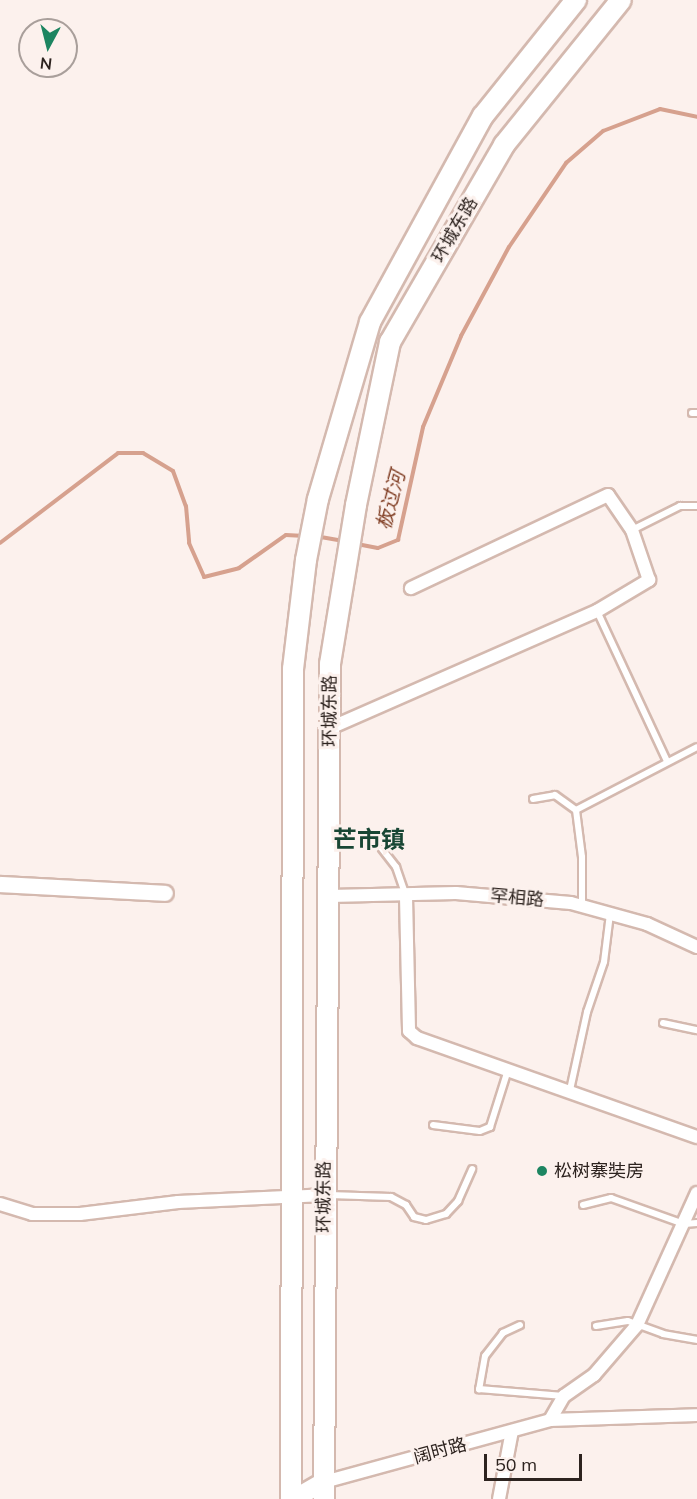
<!DOCTYPE html>
<html>
<head>
<meta charset="utf-8">
<style>
  body { margin:0 }
  #map { position:relative; width:697px; height:1499px; overflow:hidden; background:#fcf1ed; font-family:Mulish,"Noto Sans SC",sans-serif }
  div>[style] { position:absolute }
  .stream>* { height:4px; margin:-2px; padding:0 2px; transform-origin:2px; border-radius:2px; background:#d6a18e }
  .roads { filter:drop-shadow(2px 0 #d4b9af) drop-shadow(-2px 0 #d4b9af) drop-shadow(0 2px #d4b9af) drop-shadow(0 -2px #d4b9af) }
  .service>* { height:6px; margin:-3px; padding:0 3px; transform-origin:3px; border-radius:3px; background:#fff }
  .minor>* { height:12px; margin:-6px; padding:0 6px; transform-origin:6px; border-radius:6px; background:#fff }
  .tertiary>* { height:15px; margin:-7.5px; padding:0 7.5px; transform-origin:7.5px; border-radius:7.5px; background:#fff }
  .secondary>* { height:18px; margin:-9px; padding:0 9px; transform-origin:9px; border-radius:9px; background:#fff }
  .primary>* { height:20px; margin:-10px; padding:0 10px; transform-origin:10px; border-radius:10px; background:#fff }
  .dots>* { width:16px; height:16px; translate:-50% -50%; box-sizing:border-box; border:3px solid #fcf1ed; border-radius:50% }
  span { translate:-50% -50%; white-space:nowrap; text-align:center; line-height:1.15; -webkit-text-stroke:6px #fcf1ed; paint-order:stroke }
  .street-label { font-size:18px; color:#2d231f }
  .poi-label { font-size:18px; color:#2d231f }
  .left { translate:0 -50%; text-align:left }
  .water-label { font-size:20px; color:#813f25; font-style:italic }
  .district-label { font-size:24px; color:#184634; font-weight:700 }
  .north { position:absolute; left:18px; top:18px; width:60px; height:60px; box-sizing:border-box; background:#fcf1ed; border:2px solid #a99f9b; border-radius:50%; rotate:187deg; font-size:16px; font-weight:700; line-height:24px; text-align:center; color:#2d231f }
  .north::after { content:''; display:block; margin:auto; width:21px; height:27px; background:#1d8561; clip-path:polygon(50% 0,100% 100%,50% 72%,0 100%) }
  .scale { position:absolute; left:484px; top:1454px; width:98px; height:27px; box-sizing:border-box; border:3px solid #2d231f; border-top:0; padding-left:8px; font-size:18px; line-height:21px; white-space:nowrap; color:#2d231f; -webkit-text-stroke:4px #fcf1ed; paint-order:stroke }
</style>
</head>
<body>
<div id="map">
  <div class="stream">
    <i style="left:315px;top:536px;width:29px;rotate:10deg"></i>
    <i style="left:0;top:543px;width:148px;rotate:-37.3deg"></i>
    <i style="left:118px;top:453px;width:25px"></i>
    <i style="left:143px;top:453px;width:35px;rotate:31deg"></i>
    <i style="left:173px;top:471px;width:37px;rotate:70deg"></i>
    <i style="left:186px;top:506px;width:37px;rotate:85deg"></i>
    <i style="left:189px;top:543px;width:37px;rotate:66deg"></i>
    <i style="left:204px;top:577px;width:36px;rotate:-14deg"></i>
    <i style="left:239px;top:568px;width:57px;rotate:-35.1deg"></i>
    <i style="left:286px;top:535px;width:19px;rotate:3deg"></i>
    <i style="left:357px;top:544px;width:21px;rotate:11deg"></i>
    <i style="left:378px;top:548px;width:22px;rotate:-22deg"></i>
    <i style="left:398px;top:540px;width:116px;rotate:-77.5deg"></i>
    <i style="left:423px;top:427px;width:99px;rotate:-67.3deg"></i>
    <i style="left:461px;top:336px;width:101px;rotate:-61.7deg"></i>
    <i style="left:509px;top:247px;width:102px;rotate:-55.8deg"></i>
    <i style="left:566px;top:163px;width:49px;rotate:-40.9deg"></i>
    <i style="left:603px;top:131px;width:61px;rotate:-21.1deg"></i>
    <i style="left:660px;top:109px;width:38px;rotate:12deg"></i>
  </div>
  <div class="roads">
    <div class="service">
      <i style="left:692px;top:413px;width:5px"></i>
      <i style="left:632px;top:530px;width:54px;rotate:-26.6deg"></i>
      <i style="left:680px;top:506px;width:17px"></i>
      <i style="left:597px;top:611px;width:166px;rotate:65deg"></i>
      <i style="left:533px;top:799px;width:22px;rotate:-10deg"></i>
      <i style="left:555px;top:795px;width:26px;rotate:36deg"></i>
      <i style="left:382px;top:849px;width:23px;rotate:52deg"></i>
      <i style="left:396px;top:867px;width:28px;rotate:71deg"></i>
      <i style="left:582px;top:906px;width:49px;rotate:-90deg"></i>
      <i style="left:582px;top:857px;width:47px;rotate:-97.3deg"></i>
      <i style="left:576px;top:810px;width:136px;rotate:-27.5deg"></i>
      <i style="left:663px;top:1023px;width:35px;rotate:12deg"></i>
      <i style="left:570px;top:1090px;width:80px;rotate:-77.7deg"></i>
      <i style="left:587px;top:1012px;width:53px;rotate:-71.2deg"></i>
      <i style="left:604px;top:962px;width:48px;rotate:-82.9deg"></i>
      <i style="left:433px;top:1125px;width:47px;rotate:7.3deg"></i>
      <i style="left:480px;top:1131px;width:11px;rotate:-22deg"></i>
      <i style="left:490px;top:1127px;width:60px;rotate:-72.5deg"></i>
      <i style="left:329px;top:1195px;width:62px;rotate:1.8deg"></i>
      <i style="left:391px;top:1197px;width:17px;rotate:28deg"></i>
      <i style="left:406px;top:1205px;width:14px;rotate:56deg"></i>
      <i style="left:414px;top:1217px;width:12px;rotate:14deg"></i>
      <i style="left:426px;top:1220px;width:21px;rotate:-17deg"></i>
      <i style="left:446px;top:1214px;width:18px;rotate:-47deg"></i>
      <i style="left:458px;top:1201px;width:35px;rotate:-66deg"></i>
      <i style="left:583px;top:1205px;width:29px;rotate:-14deg"></i>
      <i style="left:611px;top:1198px;width:77px;rotate:19.6deg"></i>
      <i style="left:684px;top:1224px;width:13px;rotate:-4deg"></i>
      <i style="left:520px;top:1325px;width:19px;rotate:155deg"></i>
      <i style="left:503px;top:1333px;width:29px;rotate:128deg"></i>
      <i style="left:485px;top:1356px;width:34px;rotate:100deg"></i>
      <i style="left:479px;top:1389px;width:85px;rotate:4.7deg"></i>
      <i style="left:596px;top:1326px;width:32px;rotate:-9deg"></i>
      <i style="left:628px;top:1321px;width:37px;rotate:20deg"></i>
      <i style="left:663px;top:1334px;width:35px;rotate:10deg"></i>
    </div>
    <div class="minor">
      <i style="left:330px;top:728px;width:292px;rotate:-23.7deg"></i>
      <i style="left:597px;top:611px;width:61px;rotate:-30.8deg"></i>
      <i style="left:649px;top:580px;width:53px;rotate:-108.8deg"></i>
      <i style="left:632px;top:530px;width:42px;rotate:-124.4deg"></i>
      <i style="left:608px;top:495px;width:218px;rotate:154.7deg"></i>
      <i style="left:330px;top:896px;width:126px;rotate:-1.4deg"></i>
      <i style="left:456px;top:893px;width:115px;rotate:5deg"></i>
      <i style="left:571px;top:903px;width:79px;rotate:15.4deg"></i>
      <i style="left:647px;top:924px;width:55px;rotate:24.7deg"></i>
      <i style="left:406px;top:897px;width:134px;rotate:88.7deg"></i>
      <i style="left:409px;top:1031px;width:11px;rotate:41deg"></i>
      <i style="left:417px;top:1038px;width:297px;rotate:19.5deg"></i>
      <i style="left:0;top:1204px;width:34px;rotate:17deg"></i>
      <i style="left:32px;top:1214px;width:48px"></i>
      <i style="left:80px;top:1214px;width:99px;rotate:-7deg"></i>
      <i style="left:178px;top:1202px;width:146px;rotate:-2.7deg"></i>
      <i style="left:550px;top:1420px;width:28px;rotate:-60deg"></i>
      <i style="left:564px;top:1396px;width:37px;rotate:-35deg"></i>
      <i style="left:594px;top:1375px;width:66px;rotate:-49.3deg"></i>
      <i style="left:637px;top:1325px;width:145px;rotate:-65.6deg"></i>
      <i style="left:324px;top:1482px;width:234px;rotate:-15.3deg"></i>
      <i style="left:550px;top:1420px;width:147px;rotate:-1.9deg"></i>
      <i style="left:499px;top:1499px;width:69px;rotate:-79.2deg"></i>
    </div>
    <div class="tertiary">
      <i style="left:0;top:884px;width:165px;rotate:3.1deg"></i>
    </div>
    <div class="secondary">
      <i style="left:294px;top:1499px;width:34px;rotate:-30deg"></i>
    </div>
    <div class="primary">
      <i style="left:291px;top:1499px;width:830px;rotate:-89.86deg"></i>
      <i style="left:293px;top:669px;width:110px;rotate:-83.2deg"></i>
      <i style="left:306px;top:560px;width:62px;rotate:-78.9deg"></i>
      <i style="left:318px;top:499px;width:184px;rotate:-73.6deg"></i>
      <i style="left:370px;top:322px;width:235px;rotate:-61.3deg"></i>
      <i style="left:483px;top:116px;width:149px;rotate:-51.3deg"></i>
      <i style="left:324px;top:1499px;width:835px;rotate:-89.59deg"></i>
      <i style="left:330px;top:664px;width:161px;rotate:-80.7deg"></i>
      <i style="left:356px;top:505px;width:167px;rotate:-78.2deg"></i>
      <i style="left:390px;top:342px;width:228px;rotate:-59.9deg"></i>
      <i style="left:504px;top:145px;width:186px;rotate:-51.1deg"></i>
    </div>
  </div>
  <div class="dots">
    <i style="left:542px;top:1171px;background:#1d8561"></i>
  </div>
  <div class="street-label">
    <span style="left:455px;top:230px;rotate:-60deg">环城东路</span>
    <span style="left:330px;top:711px;rotate:-90deg">环城东路</span>
    <span style="left:517px;top:898px;rotate:5deg">罕相路</span>
    <span style="left:324px;top:1197px;rotate:-90deg">环城东路</span>
    <span style="left:440px;top:1451px;rotate:-15deg">阔时路</span>
  </div>
  <div class="poi-label">
    <span class="left" style="left:554px;top:1171px">松树寨奘房</span>
  </div>
  <div class="water-label">
    <span style="left:390px;top:500px;rotate:-75deg">板过河</span>
  </div>
  <div class="district-label">
    <span style="left:369px;top:840px">芒市镇</span>
  </div>
  <div class="north">N</div>
  <div class="scale">50 m</div>
</div>
</body>
</html>
